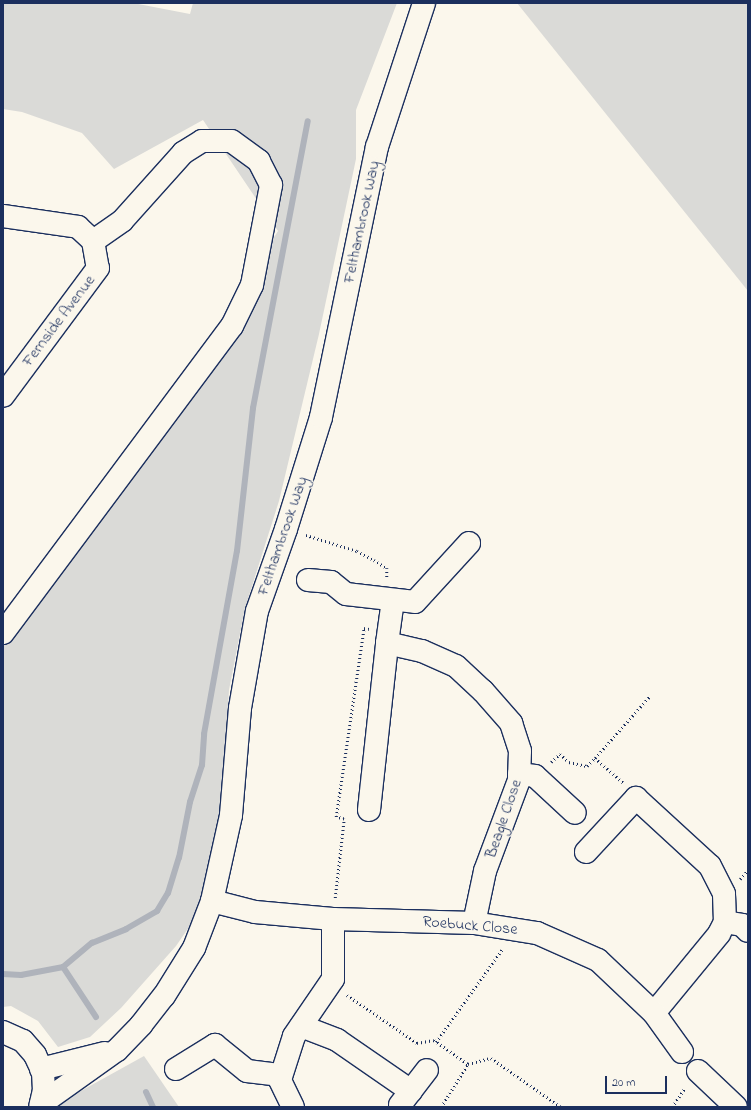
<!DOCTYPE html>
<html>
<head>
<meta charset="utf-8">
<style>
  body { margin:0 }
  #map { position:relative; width:751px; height:1110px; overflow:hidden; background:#fbf7ec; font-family:"Indie Flower",sans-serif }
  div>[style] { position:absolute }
  .green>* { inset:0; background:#dadad7 }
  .stream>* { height:6px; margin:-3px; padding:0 3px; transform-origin:3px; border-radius:3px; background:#afb3bb }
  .path>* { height:2.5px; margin-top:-1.25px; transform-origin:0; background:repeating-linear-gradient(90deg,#1b2f5e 0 1px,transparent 0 4px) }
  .roads { filter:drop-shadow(1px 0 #1b2f5e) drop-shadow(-1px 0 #1b2f5e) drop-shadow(0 1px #1b2f5e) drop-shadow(0 -1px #1b2f5e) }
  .minor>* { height:22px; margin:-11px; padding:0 11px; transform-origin:11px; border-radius:11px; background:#fbf7ec }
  span { translate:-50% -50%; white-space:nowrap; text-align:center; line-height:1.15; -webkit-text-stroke:3px #fbf7ec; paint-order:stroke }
  .street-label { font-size:16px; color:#1b2f5e }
  .frame { position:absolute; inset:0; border:4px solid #1b2f5e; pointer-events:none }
  .scale { position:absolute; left:605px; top:1076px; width:62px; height:18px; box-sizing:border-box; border:2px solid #1b2f5e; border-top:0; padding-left:5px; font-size:12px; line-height:14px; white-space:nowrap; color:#1b2f5e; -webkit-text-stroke:3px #fbf7ec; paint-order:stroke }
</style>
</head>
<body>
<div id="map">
  <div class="green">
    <i style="clip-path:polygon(3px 3px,133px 3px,190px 14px,193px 3px,397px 3px,356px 110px,356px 159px,319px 334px,279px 501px,245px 608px,229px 690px,220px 828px,198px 914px,176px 946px,121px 1008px,90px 1037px,58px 1047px,38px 1021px,11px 1006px,3px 1007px,3px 634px,171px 400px,278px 231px,203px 120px,114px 169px,82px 133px,22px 112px,3px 109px)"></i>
    <i style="clip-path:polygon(517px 3px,748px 3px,748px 291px)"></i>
    <i style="clip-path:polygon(144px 1056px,179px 1107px,52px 1107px)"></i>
  </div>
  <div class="stream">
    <i style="left:3px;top:974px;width:18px;rotate:3deg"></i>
    <i style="left:21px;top:975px;width:43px;rotate:-10.8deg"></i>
    <i style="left:96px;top:1017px;width:60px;rotate:-123.4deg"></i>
    <i style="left:63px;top:967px;width:38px;rotate:-40deg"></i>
    <i style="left:92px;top:943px;width:37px;rotate:-22deg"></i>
    <i style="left:126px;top:929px;width:36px;rotate:-30deg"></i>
    <i style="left:157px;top:911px;width:21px;rotate:-59deg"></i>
    <i style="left:168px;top:893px;width:37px;rotate:-73deg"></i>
    <i style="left:179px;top:858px;width:57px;rotate:-78.9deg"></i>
    <i style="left:190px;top:802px;width:39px;rotate:-72deg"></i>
    <i style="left:202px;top:765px;width:31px;rotate:-86deg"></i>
    <i style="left:204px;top:734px;width:186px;rotate:-79.8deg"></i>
    <i style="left:237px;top:551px;width:144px;rotate:-83.6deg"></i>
    <i style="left:253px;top:408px;width:292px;rotate:-79.2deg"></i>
    <i style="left:146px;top:1092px;width:17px;rotate:65deg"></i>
  </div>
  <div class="path">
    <i style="left:306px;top:535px;width:53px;rotate:17.4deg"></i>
    <i style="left:357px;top:551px;width:19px;rotate:28deg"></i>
    <i style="left:374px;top:560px;width:15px;rotate:32deg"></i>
    <i style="left:387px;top:568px;width:11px;rotate:90deg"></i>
    <i style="left:595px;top:758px;width:83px;rotate:-48.4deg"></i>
    <i style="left:551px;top:762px;width:12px;rotate:-42deg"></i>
    <i style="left:560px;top:754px;width:12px;rotate:42deg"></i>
    <i style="left:569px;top:762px;width:18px;rotate:13deg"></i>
    <i style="left:587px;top:766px;width:11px;rotate:-45deg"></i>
    <i style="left:595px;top:758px;width:38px;rotate:41deg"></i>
    <i style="left:740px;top:879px;width:12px;rotate:-48deg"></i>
    <i style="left:335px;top:898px;width:80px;rotate:-83.5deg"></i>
    <i style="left:344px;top:819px;width:8px;rotate:-166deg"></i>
    <i style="left:336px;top:817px;width:191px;rotate:-81.6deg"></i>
    <i style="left:364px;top:628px;width:5px;rotate:11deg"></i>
    <i style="left:347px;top:995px;width:85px;rotate:34.4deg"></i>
    <i style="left:417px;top:1043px;width:17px;rotate:-10deg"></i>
    <i style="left:434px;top:1040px;width:42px;rotate:35.2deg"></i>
    <i style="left:468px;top:1064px;width:24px;rotate:-15deg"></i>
    <i style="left:491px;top:1058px;width:85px;rotate:35deg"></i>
    <i style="left:436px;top:1042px;width:115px;rotate:-54.5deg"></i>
    <i style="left:441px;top:1107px;width:51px;rotate:-57.9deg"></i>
    <i style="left:672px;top:1107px;width:23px;rotate:-56deg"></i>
  </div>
  <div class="roads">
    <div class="minor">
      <i style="left:3px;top:216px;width:76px;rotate:8.3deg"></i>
      <i style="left:78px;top:227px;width:21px;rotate:43deg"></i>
      <i style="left:93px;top:241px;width:27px;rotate:80deg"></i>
      <i style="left:98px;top:268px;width:159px;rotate:126.6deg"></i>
      <i style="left:308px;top:580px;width:23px;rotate:5deg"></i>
      <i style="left:331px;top:582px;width:19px;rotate:39deg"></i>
      <i style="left:346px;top:594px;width:69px;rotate:6.6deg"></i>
      <i style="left:415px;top:602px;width:80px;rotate:-47.5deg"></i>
      <i style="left:393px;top:600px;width:43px;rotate:97.9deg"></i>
      <i style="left:387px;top:643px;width:36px;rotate:13deg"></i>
      <i style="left:422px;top:651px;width:37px;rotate:24deg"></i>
      <i style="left:456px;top:666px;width:37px;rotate:43deg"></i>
      <i style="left:483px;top:691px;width:43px;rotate:48.8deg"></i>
      <i style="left:511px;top:723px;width:29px;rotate:72deg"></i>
      <i style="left:520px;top:751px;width:29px;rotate:92deg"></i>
      <i style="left:519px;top:780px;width:97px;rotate:110.5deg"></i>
      <i style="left:485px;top:871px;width:53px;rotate:101.9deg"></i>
      <i style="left:3px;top:633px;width:383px;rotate:-53.3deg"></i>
      <i style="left:232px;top:326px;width:46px;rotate:-64deg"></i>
      <i style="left:252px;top:285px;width:102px;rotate:-79.2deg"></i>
      <i style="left:271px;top:185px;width:27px;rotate:-117deg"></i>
      <i style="left:259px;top:161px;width:34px;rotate:-144deg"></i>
      <i style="left:231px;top:141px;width:29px;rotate:180deg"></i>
      <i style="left:202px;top:141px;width:22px;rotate:148deg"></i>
      <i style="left:183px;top:153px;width:91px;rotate:131.9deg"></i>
      <i style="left:122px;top:221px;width:35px;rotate:145deg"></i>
      <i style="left:519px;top:774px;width:16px;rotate:7deg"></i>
      <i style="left:535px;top:776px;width:54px;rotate:42.8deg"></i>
      <i style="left:369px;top:810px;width:168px;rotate:-83.8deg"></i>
      <i style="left:586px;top:852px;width:74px;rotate:-47.2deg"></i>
      <i style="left:636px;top:798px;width:100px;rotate:42.6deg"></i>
      <i style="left:710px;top:866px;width:31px;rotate:63deg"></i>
      <i style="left:724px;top:894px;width:28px;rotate:88deg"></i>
      <i style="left:725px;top:922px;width:13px;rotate:117deg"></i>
      <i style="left:719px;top:934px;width:102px;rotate:129.4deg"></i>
      <i style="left:212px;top:901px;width:44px;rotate:14.3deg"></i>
      <i style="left:255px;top:912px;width:78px;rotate:5.1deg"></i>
      <i style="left:333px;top:919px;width:141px;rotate:1.6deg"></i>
      <i style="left:474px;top:923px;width:64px;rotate:9deg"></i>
      <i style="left:537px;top:933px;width:67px;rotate:23.9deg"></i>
      <i style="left:598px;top:960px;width:77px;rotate:43.4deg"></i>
      <i style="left:654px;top:1013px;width:48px;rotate:54.3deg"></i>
      <i style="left:725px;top:922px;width:17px;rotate:10deg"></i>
      <i style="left:742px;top:925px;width:8px;rotate:45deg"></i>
      <i style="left:301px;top:1026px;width:39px;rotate:21deg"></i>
      <i style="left:337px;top:1040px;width:90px;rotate:34.6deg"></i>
      <i style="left:3px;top:1032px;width:22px;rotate:24deg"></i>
      <i style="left:23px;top:1041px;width:18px;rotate:49deg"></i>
      <i style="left:35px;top:1055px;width:19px;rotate:65deg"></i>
      <i style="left:43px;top:1072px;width:18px;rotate:87deg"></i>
      <i style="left:44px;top:1090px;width:17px;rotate:103deg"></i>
      <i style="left:41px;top:1069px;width:66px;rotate:-14deg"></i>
      <i style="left:176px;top:1069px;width:46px;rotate:-31.6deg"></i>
      <i style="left:215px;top:1045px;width:41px;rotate:39.1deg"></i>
      <i style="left:247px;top:1071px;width:34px;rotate:7deg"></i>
      <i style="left:698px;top:1071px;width:52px;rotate:43.5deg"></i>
      <i style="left:41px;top:1104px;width:93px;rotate:-35.4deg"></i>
      <i style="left:117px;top:1050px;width:35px;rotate:-46deg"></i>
      <i style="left:141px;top:1025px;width:37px;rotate:-52deg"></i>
      <i style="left:164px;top:996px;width:57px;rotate:-58deg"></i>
      <i style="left:194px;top:948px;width:50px;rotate:-69deg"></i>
      <i style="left:212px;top:901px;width:88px;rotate:-77.5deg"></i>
      <i style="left:231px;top:815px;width:107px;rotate:-85.2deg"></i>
      <i style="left:240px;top:708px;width:98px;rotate:-80.1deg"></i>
      <i style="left:257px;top:611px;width:87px;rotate:-70.5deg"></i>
      <i style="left:286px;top:529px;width:117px;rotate:-72.6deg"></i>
      <i style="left:321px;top:417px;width:276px;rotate:-78.3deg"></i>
      <i style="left:377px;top:147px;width:151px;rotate:-71.9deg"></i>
      <i style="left:400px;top:1105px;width:44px;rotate:-52.4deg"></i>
      <i style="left:293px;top:1107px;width:30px;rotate:-116deg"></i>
      <i style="left:280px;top:1080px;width:46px;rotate:-72.3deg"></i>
      <i style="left:294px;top:1036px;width:69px;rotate:-55.6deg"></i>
      <i style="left:333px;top:979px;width:60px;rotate:-90deg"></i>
    </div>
  </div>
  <div class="street-label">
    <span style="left:362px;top:222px;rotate:-78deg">Felthambrook Way</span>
    <span style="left:59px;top:321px;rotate:-53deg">Fernside Avenue</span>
    <span style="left:283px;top:536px;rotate:-71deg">Felthambrook Way</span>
    <span style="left:504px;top:819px;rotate:-71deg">Beagle Close</span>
    <span style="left:470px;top:926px;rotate:5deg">Roebuck Close</span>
  </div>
  <div class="frame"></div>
  <div class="scale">20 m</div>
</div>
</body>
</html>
